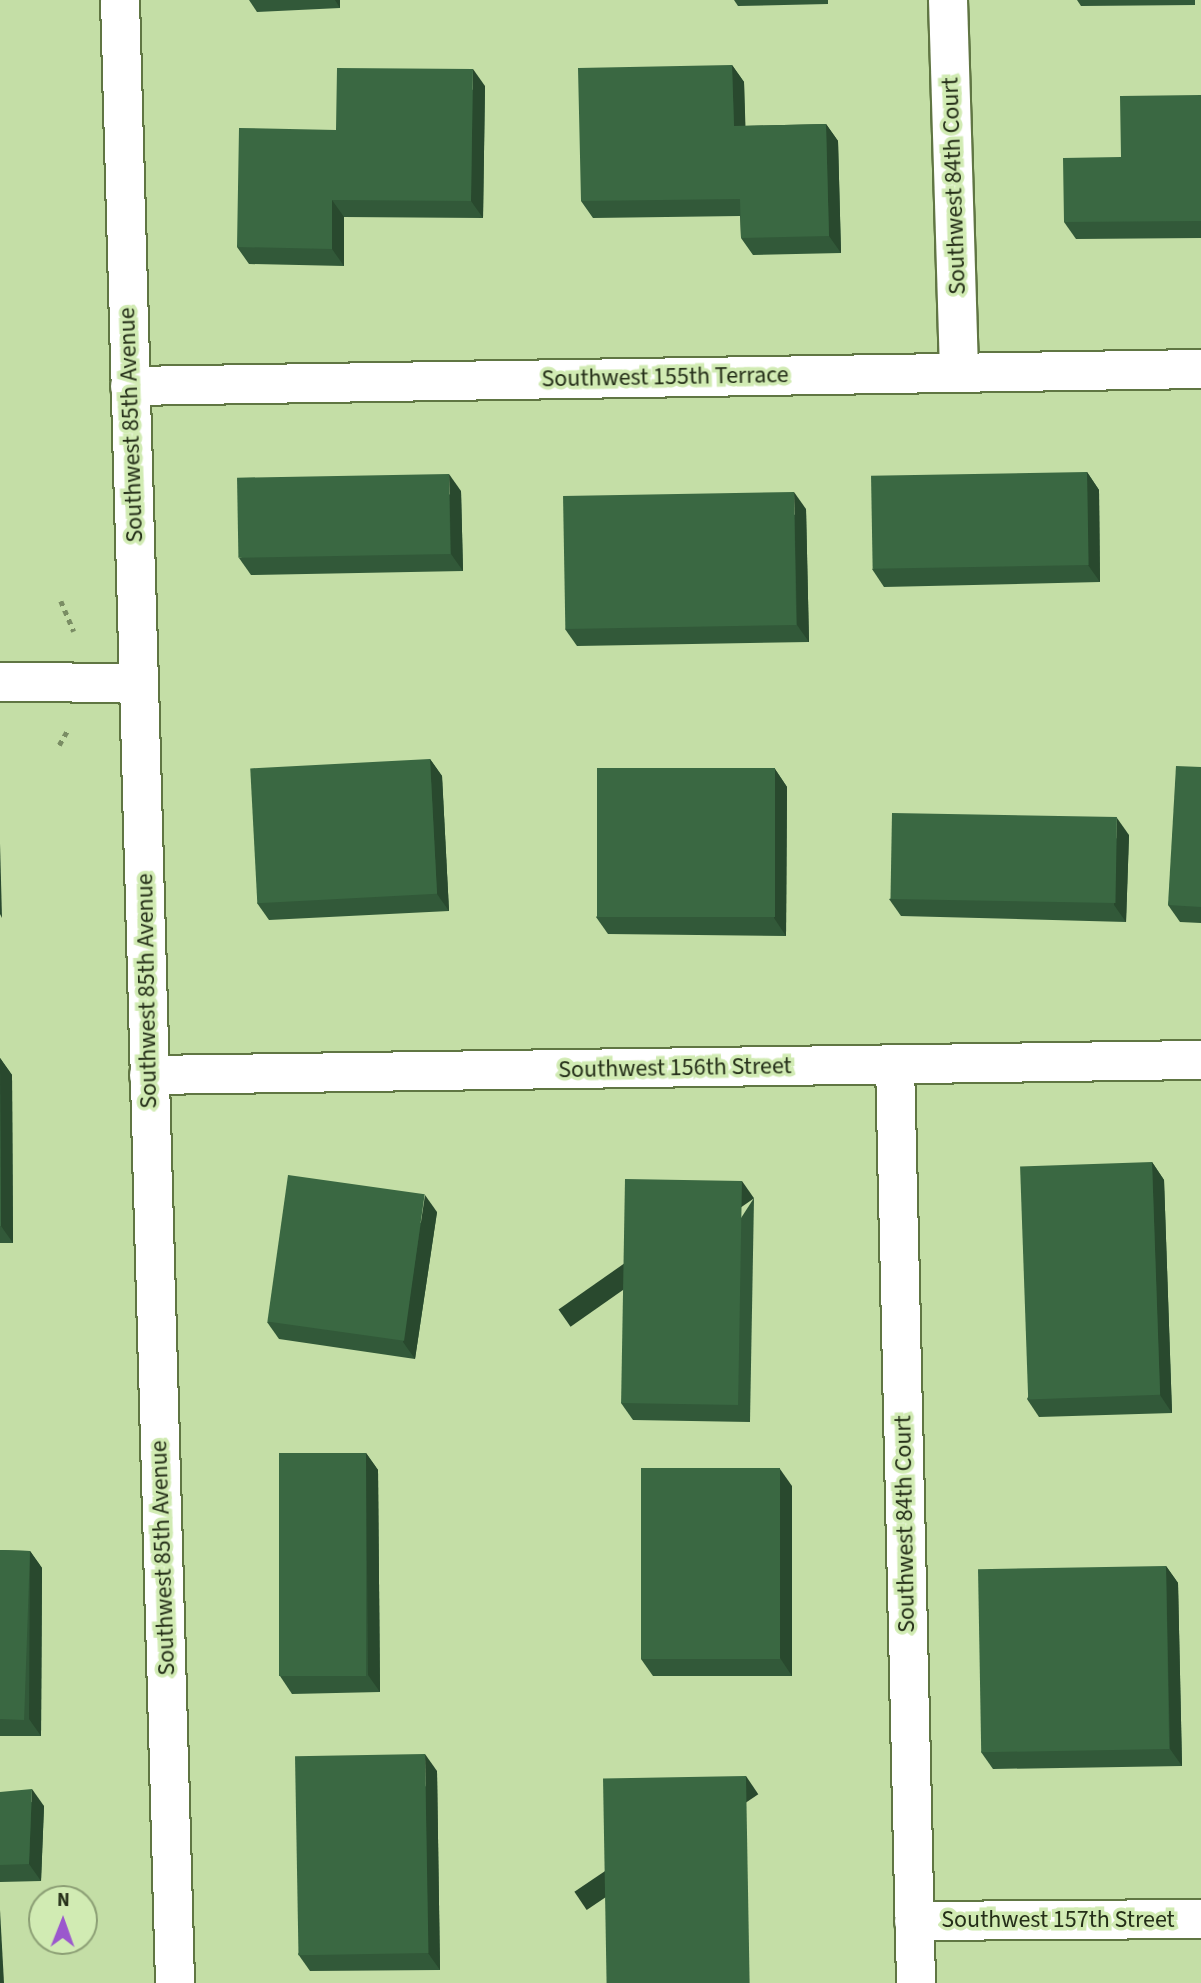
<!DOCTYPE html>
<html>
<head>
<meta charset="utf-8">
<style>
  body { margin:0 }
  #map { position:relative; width:1201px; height:1983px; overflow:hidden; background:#c4dea6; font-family:"Source Sans 3",sans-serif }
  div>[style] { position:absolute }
  .path>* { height:4.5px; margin-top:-2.25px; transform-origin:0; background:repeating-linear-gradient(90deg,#7a8d64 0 5px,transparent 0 10px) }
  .roads { filter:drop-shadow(2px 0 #607643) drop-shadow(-2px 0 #607643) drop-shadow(0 2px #607643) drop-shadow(0 -2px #607643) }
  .street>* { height:38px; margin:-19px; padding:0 19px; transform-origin:19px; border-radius:19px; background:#fff }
  .wall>* { inset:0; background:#325939 }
  .shaded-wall>* { inset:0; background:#29492e; transform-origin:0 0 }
  .building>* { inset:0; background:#3a6842; transform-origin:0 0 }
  span { translate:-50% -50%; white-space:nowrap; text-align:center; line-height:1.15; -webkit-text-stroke:7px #d1ebb3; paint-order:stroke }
  .street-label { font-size:24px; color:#242e18 }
  .north { position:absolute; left:28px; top:1885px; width:70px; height:70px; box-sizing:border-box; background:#d1ebb3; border:2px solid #8c9f75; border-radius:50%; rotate:1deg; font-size:19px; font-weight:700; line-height:28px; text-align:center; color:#242e18 }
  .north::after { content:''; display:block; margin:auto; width:24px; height:32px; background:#9b58cd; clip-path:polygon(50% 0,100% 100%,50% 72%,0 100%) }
</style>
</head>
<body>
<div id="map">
  <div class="path">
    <i style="left:61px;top:601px;width:33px;rotate:67deg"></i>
    <i style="left:59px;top:745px;width:16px;rotate:-60deg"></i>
  </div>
  <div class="roads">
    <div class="street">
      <i style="left:120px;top:0;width:1984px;rotate:88.41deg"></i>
      <i style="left:948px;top:0;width:372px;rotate:88.3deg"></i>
      <i style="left:130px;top:386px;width:1071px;rotate:-0.91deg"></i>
      <i style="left:0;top:682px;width:139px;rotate:0.4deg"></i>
      <i style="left:895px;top:1064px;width:919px;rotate:88.69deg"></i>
      <i style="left:149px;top:1075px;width:1052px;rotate:-0.82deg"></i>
      <i style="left:914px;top:1921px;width:287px;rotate:-0.4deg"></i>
    </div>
  </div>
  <div class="wall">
    <i style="clip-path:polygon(249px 0,340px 0,340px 8px,257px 12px)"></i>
    <i style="clip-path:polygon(734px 0,828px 0,828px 4px,738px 6px)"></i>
    <i style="clip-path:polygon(1077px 0,1195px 0,1195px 5px,1081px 6px)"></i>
    <i style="clip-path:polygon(732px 65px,744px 82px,745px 126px,826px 124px,838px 141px,841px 253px,753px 255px,741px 238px,740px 216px,593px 218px,581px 201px)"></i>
    <i style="clip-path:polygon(485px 86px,483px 218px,344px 217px,344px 266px,249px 264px,237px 247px,336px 130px)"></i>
    <i style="clip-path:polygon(1201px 95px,1201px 238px,1076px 239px,1064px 222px,1121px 157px)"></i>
    <i style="clip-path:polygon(1087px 472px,1099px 490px,1100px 582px,884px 587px,872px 569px)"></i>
    <i style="clip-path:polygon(461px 491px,463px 571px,251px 575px,239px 558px)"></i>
    <i style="clip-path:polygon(806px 509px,809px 642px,577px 646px,565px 629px)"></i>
    <i style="clip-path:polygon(430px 759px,442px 776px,449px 911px,269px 920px,257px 903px)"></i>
    <i style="clip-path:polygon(1201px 767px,1201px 923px,1180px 922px,1168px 905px)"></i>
    <i style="clip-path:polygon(775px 769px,787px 787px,786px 936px,608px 934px,596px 917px)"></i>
    <i style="clip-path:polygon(1129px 835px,1126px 922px,901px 916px,889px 899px)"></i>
    <i style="clip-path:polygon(0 1058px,12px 1075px,13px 1243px,0 1243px)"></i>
    <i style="clip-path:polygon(1152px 1162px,1164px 1180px,1172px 1413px,1039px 1417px,1027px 1399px)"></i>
    <i style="clip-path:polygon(754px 1198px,750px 1422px,633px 1420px,621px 1403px)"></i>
    <i style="clip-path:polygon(437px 1212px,415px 1359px,279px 1339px,267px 1322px)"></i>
    <i style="clip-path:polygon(366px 1453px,378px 1470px,380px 1692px,292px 1694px,280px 1676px)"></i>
    <i style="clip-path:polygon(792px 1486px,792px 1676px,653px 1676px,641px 1659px)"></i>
    <i style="clip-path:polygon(0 1550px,30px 1551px,42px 1568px,41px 1736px,0 1736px)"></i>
    <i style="clip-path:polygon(1166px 1566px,1178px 1583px,1182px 1766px,993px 1769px,981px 1752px)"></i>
    <i style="clip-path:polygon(437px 1771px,440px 1970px,310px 1971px,298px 1954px)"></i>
    <i style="clip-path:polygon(0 1792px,44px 1806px,41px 1881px,0 1882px)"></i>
  </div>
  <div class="shaded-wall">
    <i style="clip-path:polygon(335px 0,340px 0,340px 8px)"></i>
    <i style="clip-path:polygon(732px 65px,744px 82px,746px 143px,734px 126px)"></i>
    <i style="clip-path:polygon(473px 69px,485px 86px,483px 218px,471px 201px)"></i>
    <i style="clip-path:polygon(826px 124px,838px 141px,841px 253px,829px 236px)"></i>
    <i style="clip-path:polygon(332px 200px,344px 217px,344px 266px,332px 249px)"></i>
    <i style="clip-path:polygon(1087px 472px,1099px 490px,1100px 582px,1088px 565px)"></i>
    <i style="clip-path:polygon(449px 474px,461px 491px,463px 571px,451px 554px)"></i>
    <i style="clip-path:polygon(794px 492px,806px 509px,809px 642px,797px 625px)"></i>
    <i style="clip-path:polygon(430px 759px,442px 776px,449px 911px,437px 894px)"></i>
    <i style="clip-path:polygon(775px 769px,787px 787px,786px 936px,774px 918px)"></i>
    <i style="clip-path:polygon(1117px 818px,1129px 835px,1126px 922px,1114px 905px)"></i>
    <i style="clip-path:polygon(0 843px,2px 918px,0 914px)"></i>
    <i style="clip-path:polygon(0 1058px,12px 1075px,13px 1243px,1px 1226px)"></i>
    <i style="clip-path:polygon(1152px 1162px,1164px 1180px,1172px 1413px,1160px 1395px)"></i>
    <i style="left:742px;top:1181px;width:21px;height:224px;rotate:55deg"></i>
    <i style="clip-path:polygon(425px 1195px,437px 1212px,415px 1359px,403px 1342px)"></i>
    <i style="clip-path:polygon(366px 1453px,378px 1470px,380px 1692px,368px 1675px)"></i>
    <i style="clip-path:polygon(780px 1469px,792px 1486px,792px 1676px,780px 1658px)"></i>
    <i style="clip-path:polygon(30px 1551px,42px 1568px,41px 1736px,29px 1719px)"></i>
    <i style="clip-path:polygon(1166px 1566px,1178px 1583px,1182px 1766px,1170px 1749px)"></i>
    <i style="clip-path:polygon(425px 1754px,437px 1771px,440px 1970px,428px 1953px)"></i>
    <i style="left:746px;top:1776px;width:22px;height:207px;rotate:56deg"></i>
    <i style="clip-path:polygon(32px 1789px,44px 1806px,41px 1881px,29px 1864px)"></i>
    <i style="clip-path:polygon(0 1910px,4px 1983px,0 1983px)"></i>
  </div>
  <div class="building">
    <i style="clip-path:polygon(732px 65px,734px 126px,826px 124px,829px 236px,741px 238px,740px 199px,581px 201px,578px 68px)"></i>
    <i style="clip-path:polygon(337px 68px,473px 69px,471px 201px,332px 200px,332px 249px,237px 247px,239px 128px,336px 130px)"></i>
    <i style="clip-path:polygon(1201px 95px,1201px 221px,1064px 222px,1063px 158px,1121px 157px,1120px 96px)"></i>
    <i style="left:1087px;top:472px;width:93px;height:216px;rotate:89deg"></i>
    <i style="left:449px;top:474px;width:80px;height:212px;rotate:89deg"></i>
    <i style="left:794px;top:492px;width:133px;height:231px;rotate:89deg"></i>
    <i style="left:430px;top:759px;width:135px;height:180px;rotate:87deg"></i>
    <i style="clip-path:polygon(1176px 766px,1201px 767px,1201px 907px,1168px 905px)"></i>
    <i style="left:597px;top:768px;width:178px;height:149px"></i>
    <i style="left:892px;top:813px;width:225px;height:86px;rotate:1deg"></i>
    <i style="clip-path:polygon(0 1081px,1px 1226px,0 1226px)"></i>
    <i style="left:1152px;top:1162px;width:233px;height:132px;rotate:88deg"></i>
    <i style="left:288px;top:1175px;width:138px;height:148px;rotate:8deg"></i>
    <i style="left:625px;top:1179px;width:117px;height:224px;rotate:1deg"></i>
    <i style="left:279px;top:1453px;width:87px;height:223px"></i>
    <i style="left:641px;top:1468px;width:139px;height:191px"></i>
    <i style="left:0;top:1550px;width:30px;height:169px;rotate:2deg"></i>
    <i style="left:1166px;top:1566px;width:183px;height:188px;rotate:89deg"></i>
    <i style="left:425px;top:1754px;width:199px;height:130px;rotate:89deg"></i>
    <i style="left:746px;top:1776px;width:207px;height:143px;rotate:89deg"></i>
    <i style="clip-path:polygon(32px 1789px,29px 1864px,0 1865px,0 1792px)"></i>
  </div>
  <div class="street-label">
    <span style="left:954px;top:186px;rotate:-92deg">Southwest 84th Court</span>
    <span style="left:665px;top:377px;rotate:-1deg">Southwest 155th Terrace</span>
    <span style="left:131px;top:425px;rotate:-92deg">Southwest 85th Avenue</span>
    <span style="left:147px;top:991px;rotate:-91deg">Southwest 85th Avenue</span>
    <span style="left:675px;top:1068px;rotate:-1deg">Southwest 156th Street</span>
    <span style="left:905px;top:1524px;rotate:-91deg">Southwest 84th Court</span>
    <span style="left:163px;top:1558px;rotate:-92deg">Southwest 85th Avenue</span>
    <span style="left:1058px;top:1920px">Southwest 157th Street</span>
  </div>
  <div class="north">N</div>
</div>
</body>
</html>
